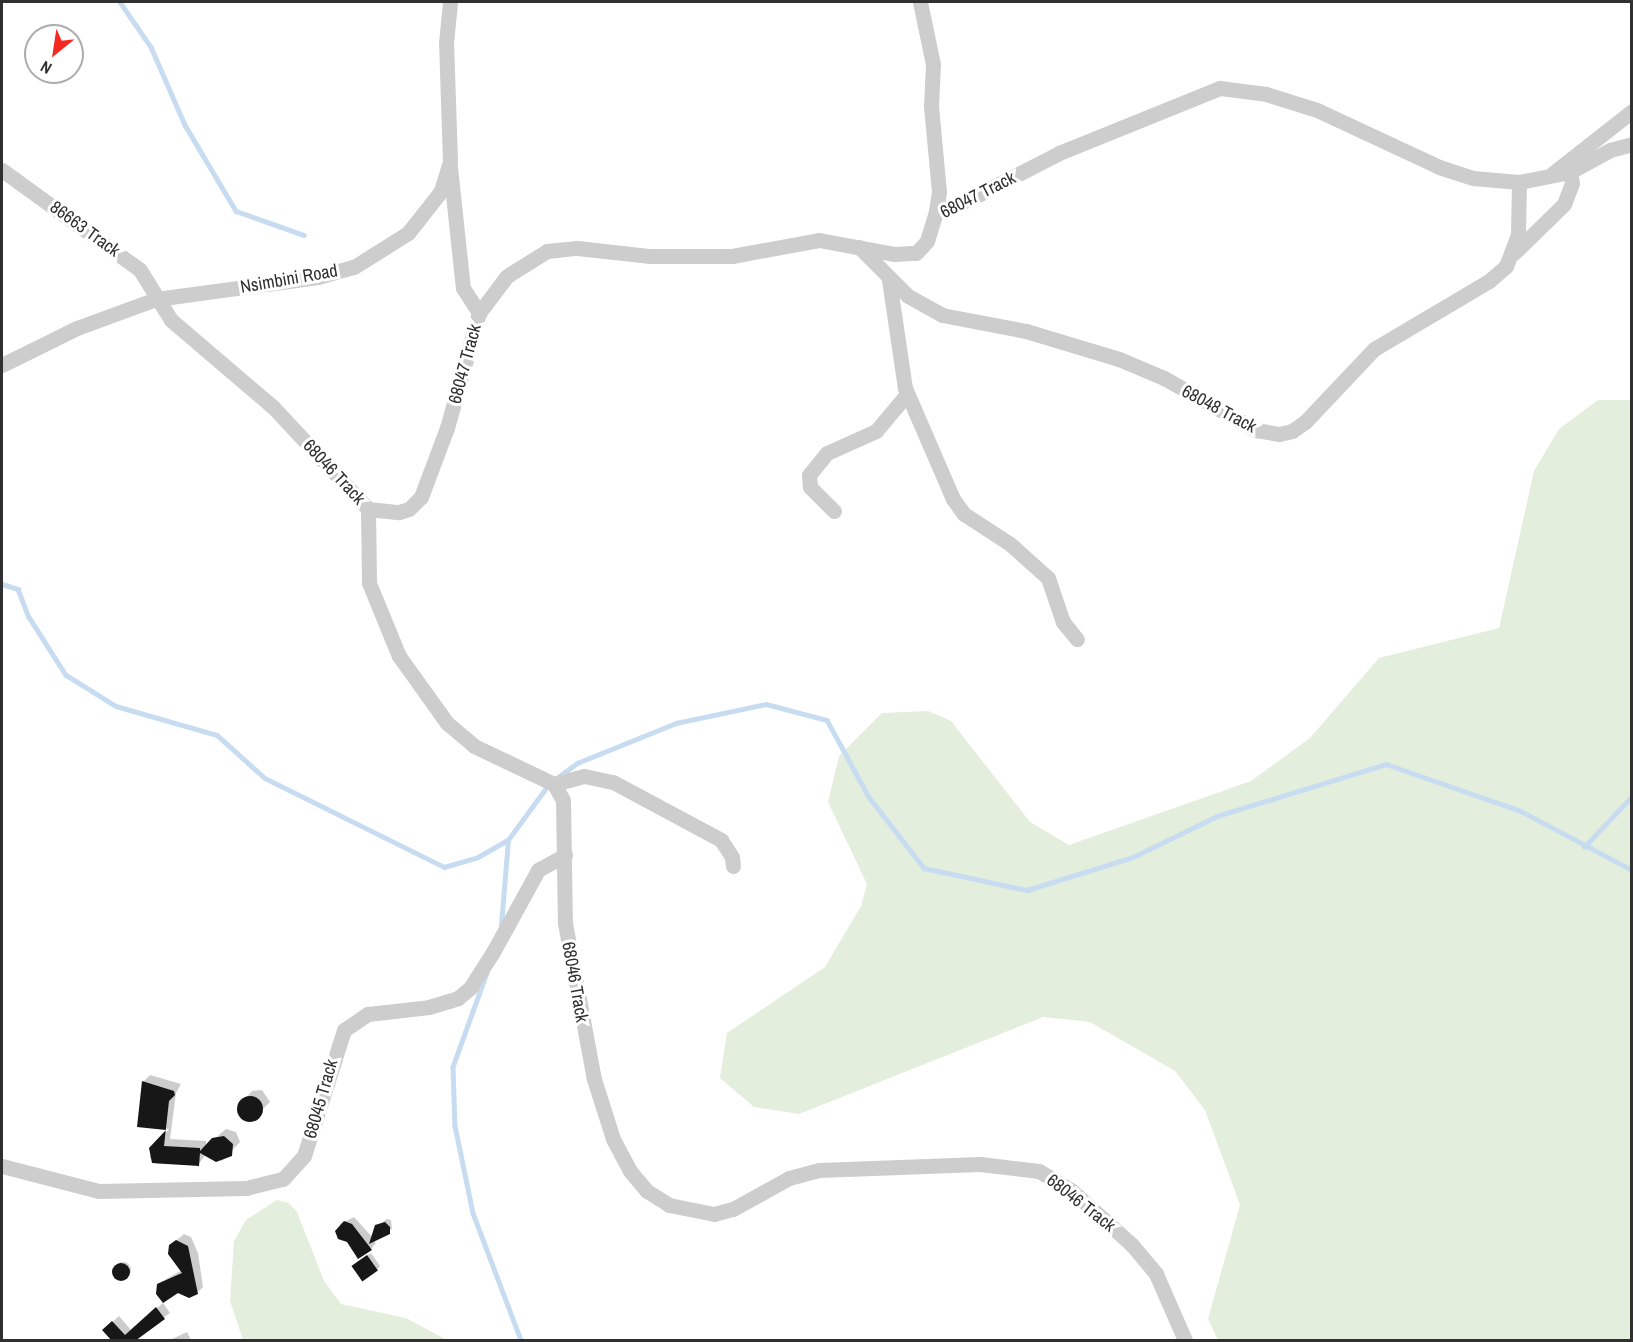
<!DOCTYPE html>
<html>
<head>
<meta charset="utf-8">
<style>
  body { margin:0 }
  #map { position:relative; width:1633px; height:1342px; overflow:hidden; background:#fff; font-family:"Archivo Narrow",sans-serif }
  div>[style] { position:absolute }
  .green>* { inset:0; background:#e4eedd }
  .shadow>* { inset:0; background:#0003 }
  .round { border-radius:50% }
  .stream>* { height:4.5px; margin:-2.25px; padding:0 2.25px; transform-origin:2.25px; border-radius:2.25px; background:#c7dcf0 }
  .building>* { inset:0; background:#171717; transform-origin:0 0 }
  .minor>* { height:15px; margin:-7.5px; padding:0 7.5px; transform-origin:7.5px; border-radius:7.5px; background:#cdcdcd }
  span { translate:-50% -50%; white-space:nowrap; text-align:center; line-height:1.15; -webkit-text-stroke:6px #fff; paint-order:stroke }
  .street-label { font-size:18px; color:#303030 }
  .frame { position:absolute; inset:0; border:3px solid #303030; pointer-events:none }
  .north { position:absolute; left:24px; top:24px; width:60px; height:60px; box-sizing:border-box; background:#fff; border:2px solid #acacac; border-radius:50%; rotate:210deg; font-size:16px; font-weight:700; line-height:24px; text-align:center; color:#303030 }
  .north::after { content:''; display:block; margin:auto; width:21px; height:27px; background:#f72822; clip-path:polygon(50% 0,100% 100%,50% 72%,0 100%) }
</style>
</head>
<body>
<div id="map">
  <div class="green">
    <i style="clip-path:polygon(1598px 400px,1632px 400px,1631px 1340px,1218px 1340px,1208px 1319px,1240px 1205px,1205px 1110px,1175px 1071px,1090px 1022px,1043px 1017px,799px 1114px,754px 1107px,720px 1078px,727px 1033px,825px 967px,861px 906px,867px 884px,828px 802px,839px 756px,882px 713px,928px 711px,951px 721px,1030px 822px,1069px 845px,1251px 781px,1310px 738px,1379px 658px,1499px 628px,1534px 471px,1559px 429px)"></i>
    <i style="clip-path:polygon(277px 1200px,289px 1203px,297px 1212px,324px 1281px,341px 1304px,406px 1318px,447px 1340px,243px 1340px,230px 1301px,234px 1241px,246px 1220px)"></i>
  </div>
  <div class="shadow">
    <i style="clip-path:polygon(150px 1075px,181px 1084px,176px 1093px,170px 1139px,206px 1141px,206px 1146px,226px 1129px,236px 1132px,240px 1142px,222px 1161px,206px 1154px,198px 1165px,157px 1164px,150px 1158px,151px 1149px,169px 1129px,139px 1126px,143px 1082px)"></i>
    <i style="clip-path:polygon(262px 1090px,270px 1102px,251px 1121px,242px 1118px,239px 1109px,244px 1100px,252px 1091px)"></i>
    <i style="clip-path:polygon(354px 1217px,373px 1238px,377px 1226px,387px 1219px,391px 1220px,392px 1229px,374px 1240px,376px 1243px,371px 1249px,337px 1235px,340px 1224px)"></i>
    <i style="clip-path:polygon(184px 1234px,191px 1237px,198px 1253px,203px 1287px,197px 1293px,158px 1294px,161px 1282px,182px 1270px,170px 1246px)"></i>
    <i style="clip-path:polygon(371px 1253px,380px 1266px,377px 1270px,357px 1262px)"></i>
    <i class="round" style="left:115px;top:1262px;width:16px;height:16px"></i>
    <i style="clip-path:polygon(163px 1303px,170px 1313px,132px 1340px,104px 1330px,119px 1316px,131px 1330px)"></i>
    <i style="clip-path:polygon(187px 1332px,191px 1340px,171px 1340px,172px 1339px)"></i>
  </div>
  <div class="stream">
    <i style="left:120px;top:2px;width:55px;rotate:55.4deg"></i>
    <i style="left:151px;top:47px;width:85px;rotate:66.4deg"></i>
    <i style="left:185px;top:125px;width:100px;rotate:59.3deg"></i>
    <i style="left:236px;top:211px;width:72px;rotate:19.4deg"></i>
    <i style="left:2px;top:584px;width:17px;rotate:17deg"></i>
    <i style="left:18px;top:589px;width:30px;rotate:69deg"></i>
    <i style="left:29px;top:617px;width:69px;rotate:57.5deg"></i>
    <i style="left:66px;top:675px;width:59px;rotate:31.8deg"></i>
    <i style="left:116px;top:706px;width:105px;rotate:16deg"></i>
    <i style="left:217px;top:735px;width:64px;rotate:41.9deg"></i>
    <i style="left:265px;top:778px;width:200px;rotate:26.4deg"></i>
    <i style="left:444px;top:867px;width:35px;rotate:-16deg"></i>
    <i style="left:478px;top:857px;width:34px;rotate:-30deg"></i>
    <i style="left:508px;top:840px;width:69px;rotate:-53.8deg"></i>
    <i style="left:558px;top:777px;width:24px;rotate:-36deg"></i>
    <i style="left:577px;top:763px;width:107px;rotate:-22deg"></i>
    <i style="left:676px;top:723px;width:92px;rotate:-11.9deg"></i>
    <i style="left:766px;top:704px;width:63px;rotate:14.7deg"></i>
    <i style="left:827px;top:720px;width:88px;rotate:61.4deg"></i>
    <i style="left:869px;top:797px;width:90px;rotate:52.2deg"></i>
    <i style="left:924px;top:868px;width:105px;rotate:12.1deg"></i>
    <i style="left:1027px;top:890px;width:111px;rotate:-17.3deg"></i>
    <i style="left:1133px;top:857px;width:93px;rotate:-26deg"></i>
    <i style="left:1217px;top:816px;width:177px;rotate:-17.1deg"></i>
    <i style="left:1386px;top:764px;width:143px;rotate:19.2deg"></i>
    <i style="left:1521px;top:811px;width:126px;rotate:28deg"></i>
    <i style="left:1584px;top:847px;width:70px;rotate:-46.7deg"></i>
    <i style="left:501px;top:925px;width:85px;rotate:-85.3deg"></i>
    <i style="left:487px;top:973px;width:100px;rotate:109.9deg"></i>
    <i style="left:453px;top:1067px;width:59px;rotate:88.1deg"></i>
    <i style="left:455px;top:1126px;width:89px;rotate:78.3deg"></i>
    <i style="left:473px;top:1213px;width:136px;rotate:69.3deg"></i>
  </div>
  <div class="building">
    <i style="clip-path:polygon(142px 1081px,174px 1091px,175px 1095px,169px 1101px,164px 1146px,200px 1148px,200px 1151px,212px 1138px,224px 1136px,233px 1144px,232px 1156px,216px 1162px,200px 1153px,199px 1166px,152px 1163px,149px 1148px,166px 1130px,137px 1127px)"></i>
    <i class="round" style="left:237px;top:1096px;width:26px;height:26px"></i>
    <i style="clip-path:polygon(344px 1221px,352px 1224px,372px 1250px,358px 1259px,347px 1242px,338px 1239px,335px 1231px)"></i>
    <i style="clip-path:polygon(385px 1222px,390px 1227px,390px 1234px,369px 1244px,375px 1225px)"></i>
    <i style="clip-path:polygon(176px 1240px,188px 1246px,198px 1294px,189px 1298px,178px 1293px,163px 1303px,156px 1294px,157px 1284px,182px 1273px,168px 1254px,169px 1245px)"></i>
    <i style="left:367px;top:1255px;width:19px;height:19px;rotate:55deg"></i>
    <i class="round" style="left:112px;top:1263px;width:18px;height:18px"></i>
    <i style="clip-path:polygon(156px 1307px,165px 1319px,135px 1341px,112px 1341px,102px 1330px,112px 1321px,125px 1335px)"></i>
  </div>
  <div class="minor">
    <i style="left:920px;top:2px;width:63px;rotate:78.2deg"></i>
    <i style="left:933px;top:64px;width:42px;rotate:92.7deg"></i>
    <i style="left:931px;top:106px;width:86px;rotate:84.7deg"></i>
    <i style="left:939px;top:192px;width:20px;rotate:99deg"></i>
    <i style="left:450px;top:167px;width:122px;rotate:83.9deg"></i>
    <i style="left:463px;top:288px;width:30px;rotate:57deg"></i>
    <i style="left:2px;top:170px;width:170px;rotate:35.9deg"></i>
    <i style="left:140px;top:270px;width:59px;rotate:58.2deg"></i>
    <i style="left:171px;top:320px;width:134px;rotate:40.5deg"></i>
    <i style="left:273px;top:407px;width:139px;rotate:47deg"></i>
    <i style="left:368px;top:509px;width:74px;rotate:89.2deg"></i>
    <i style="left:369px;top:583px;width:79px;rotate:67.7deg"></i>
    <i style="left:399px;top:656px;width:82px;rotate:54.4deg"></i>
    <i style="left:447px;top:723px;width:35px;rotate:40deg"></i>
    <i style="left:474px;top:746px;width:89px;rotate:25.4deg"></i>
    <i style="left:554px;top:784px;width:18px;rotate:61deg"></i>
    <i style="left:563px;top:800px;width:123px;rotate:89.1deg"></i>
    <i style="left:565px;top:923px;width:159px;rotate:79.5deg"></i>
    <i style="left:594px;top:1079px;width:63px;rotate:72.4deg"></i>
    <i style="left:613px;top:1139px;width:36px;rotate:62deg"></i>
    <i style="left:630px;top:1171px;width:26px;rotate:50deg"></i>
    <i style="left:647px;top:1191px;width:26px;rotate:32deg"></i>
    <i style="left:669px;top:1205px;width:46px;rotate:11.3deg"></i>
    <i style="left:714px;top:1214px;width:20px;rotate:-15deg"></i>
    <i style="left:733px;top:1209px;width:64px;rotate:-29deg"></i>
    <i style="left:789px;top:1178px;width:31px;rotate:-15deg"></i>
    <i style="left:819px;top:1170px;width:161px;rotate:-2.1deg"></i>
    <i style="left:980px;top:1164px;width:59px;rotate:6.8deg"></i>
    <i style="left:1039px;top:1171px;width:37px;rotate:31deg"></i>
    <i style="left:1071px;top:1190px;width:82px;rotate:42deg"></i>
    <i style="left:1132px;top:1245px;width:38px;rotate:50deg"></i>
    <i style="left:1156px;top:1274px;width:72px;rotate:66.3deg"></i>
    <i style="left:1552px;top:174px;width:102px;rotate:-38.2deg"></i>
    <i style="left:859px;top:247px;width:69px;rotate:45deg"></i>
    <i style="left:908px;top:296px;width:39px;rotate:29deg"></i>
    <i style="left:942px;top:315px;width:86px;rotate:10.8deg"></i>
    <i style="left:1026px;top:331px;width:97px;rotate:16.8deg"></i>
    <i style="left:1119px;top:359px;width:49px;rotate:22.9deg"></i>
    <i style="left:1164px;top:378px;width:106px;rotate:29.5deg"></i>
    <i style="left:1256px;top:430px;width:23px;rotate:10deg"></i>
    <i style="left:1279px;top:434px;width:13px;rotate:-13deg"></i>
    <i style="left:1292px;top:431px;width:16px;rotate:-35deg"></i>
    <i style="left:1305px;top:422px;width:100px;rotate:-46.6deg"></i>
    <i style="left:1374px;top:349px;width:134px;rotate:-30.6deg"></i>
    <i style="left:1489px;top:281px;width:23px;rotate:-41deg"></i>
    <i style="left:1506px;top:266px;width:34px;rotate:-69deg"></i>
    <i style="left:1518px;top:234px;width:52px;rotate:-88.9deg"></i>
    <i style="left:1514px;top:253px;width:70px;rotate:-44.4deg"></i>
    <i style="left:1564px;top:204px;width:22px;rotate:-69deg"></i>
    <i style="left:1572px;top:183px;width:11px;rotate:-100deg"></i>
    <i style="left:889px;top:280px;width:109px;rotate:81.6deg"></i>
    <i style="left:905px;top:388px;width:121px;rotate:66.6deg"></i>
    <i style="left:953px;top:499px;width:19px;rotate:54deg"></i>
    <i style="left:964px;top:514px;width:55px;rotate:33.1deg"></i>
    <i style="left:1010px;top:544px;width:51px;rotate:41.8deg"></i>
    <i style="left:1048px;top:578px;width:46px;rotate:71.2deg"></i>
    <i style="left:1063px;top:622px;width:22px;rotate:51deg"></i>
    <i style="left:2px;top:365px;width:84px;rotate:-26.3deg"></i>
    <i style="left:77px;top:328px;width:84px;rotate:-20.2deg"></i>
    <i style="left:156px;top:299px;width:163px;rotate:-7.7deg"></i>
    <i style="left:318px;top:277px;width:37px;rotate:-16deg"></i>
    <i style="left:354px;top:267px;width:64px;rotate:-32.2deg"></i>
    <i style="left:408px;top:233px;width:53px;rotate:-51.8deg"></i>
    <i style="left:441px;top:191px;width:31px;rotate:-73deg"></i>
    <i style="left:450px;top:161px;width:118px;rotate:-91.9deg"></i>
    <i style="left:446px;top:43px;width:41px;rotate:-84.4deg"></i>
    <i style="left:368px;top:509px;width:31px;rotate:6deg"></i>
    <i style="left:399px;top:512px;width:10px;rotate:-17deg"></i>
    <i style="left:409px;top:509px;width:17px;rotate:-45deg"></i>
    <i style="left:421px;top:497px;width:74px;rotate:-69.4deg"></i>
    <i style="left:447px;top:428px;width:119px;rotate:-74.5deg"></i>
    <i style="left:479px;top:313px;width:46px;rotate:-52.9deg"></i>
    <i style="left:507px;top:276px;width:47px;rotate:-32deg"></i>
    <i style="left:547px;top:251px;width:30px;rotate:-6deg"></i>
    <i style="left:577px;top:248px;width:72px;rotate:6.3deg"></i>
    <i style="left:649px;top:256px;width:83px"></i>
    <i style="left:732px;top:256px;width:88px;rotate:-10.4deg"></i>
    <i style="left:819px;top:240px;width:76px;rotate:10.6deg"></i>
    <i style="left:894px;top:254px;width:22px;rotate:-3deg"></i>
    <i style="left:916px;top:253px;width:16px;rotate:-47deg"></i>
    <i style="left:927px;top:241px;width:30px;rotate:-73deg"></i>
    <i style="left:936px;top:212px;width:39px;rotate:-21deg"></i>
    <i style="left:972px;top:198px;width:98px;rotate:-27.3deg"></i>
    <i style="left:1059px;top:153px;width:174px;rotate:-22deg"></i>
    <i style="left:1220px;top:88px;width:46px;rotate:7.4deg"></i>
    <i style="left:1266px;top:94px;width:53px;rotate:17.4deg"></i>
    <i style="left:1317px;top:110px;width:135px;rotate:25deg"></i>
    <i style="left:1439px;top:167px;width:36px;rotate:18deg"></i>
    <i style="left:1473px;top:178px;width:46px;rotate:5deg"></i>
    <i style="left:1519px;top:182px;width:52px;rotate:-11.1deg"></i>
    <i style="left:1570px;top:172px;width:46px;rotate:-28.8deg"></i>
    <i style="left:1610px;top:150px;width:23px;rotate:-15deg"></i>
    <i style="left:834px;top:511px;width:34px;rotate:-135deg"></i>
    <i style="left:810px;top:487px;width:12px;rotate:-95deg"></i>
    <i style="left:809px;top:475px;width:28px;rotate:-51deg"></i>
    <i style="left:827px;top:453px;width:54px;rotate:-24.2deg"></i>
    <i style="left:876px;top:431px;width:48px;rotate:-50deg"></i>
    <i style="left:554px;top:784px;width:31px;rotate:-15deg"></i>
    <i style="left:584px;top:776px;width:30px;rotate:12deg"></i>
    <i style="left:613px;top:782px;width:123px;rotate:28.2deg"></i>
    <i style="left:721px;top:840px;width:20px;rotate:57deg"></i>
    <i style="left:732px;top:857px;width:9px;rotate:84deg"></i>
    <i style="left:2px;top:1166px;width:100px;rotate:14.5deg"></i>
    <i style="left:99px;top:1191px;width:147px;rotate:-1.2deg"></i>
    <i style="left:246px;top:1188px;width:38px;rotate:-14deg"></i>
    <i style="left:283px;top:1179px;width:31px;rotate:-48deg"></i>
    <i style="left:304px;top:1156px;width:132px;rotate:-72.4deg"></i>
    <i style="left:344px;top:1030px;width:29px;rotate:-34deg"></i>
    <i style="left:368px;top:1014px;width:61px;rotate:-6.5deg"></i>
    <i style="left:429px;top:1007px;width:30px;rotate:-17deg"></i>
    <i style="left:458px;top:998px;width:16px;rotate:-40deg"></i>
    <i style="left:470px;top:988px;width:43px;rotate:-57.4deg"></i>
    <i style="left:493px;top:952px;width:94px;rotate:-61.2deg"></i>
    <i style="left:538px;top:870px;width:31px;rotate:-29deg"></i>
  </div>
  <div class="street-label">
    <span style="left:978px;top:195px;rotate:-27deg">68047 Track</span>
    <span style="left:85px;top:229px;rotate:36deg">86663 Track</span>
    <span style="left:289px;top:279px;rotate:-10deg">Nsimbini Road</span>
    <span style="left:465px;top:364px;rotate:-75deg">68047 Track</span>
    <span style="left:1219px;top:409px;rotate:28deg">68048 Track</span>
    <span style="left:334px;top:472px;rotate:47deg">68046 Track</span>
    <span style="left:575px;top:982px;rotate:80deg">68046 Track</span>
    <span style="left:321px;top:1099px;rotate:-74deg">68045 Track</span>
    <span style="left:1081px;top:1203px;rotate:38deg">68046 Track</span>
  </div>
  <div class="frame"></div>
  <div class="north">N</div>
</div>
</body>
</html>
